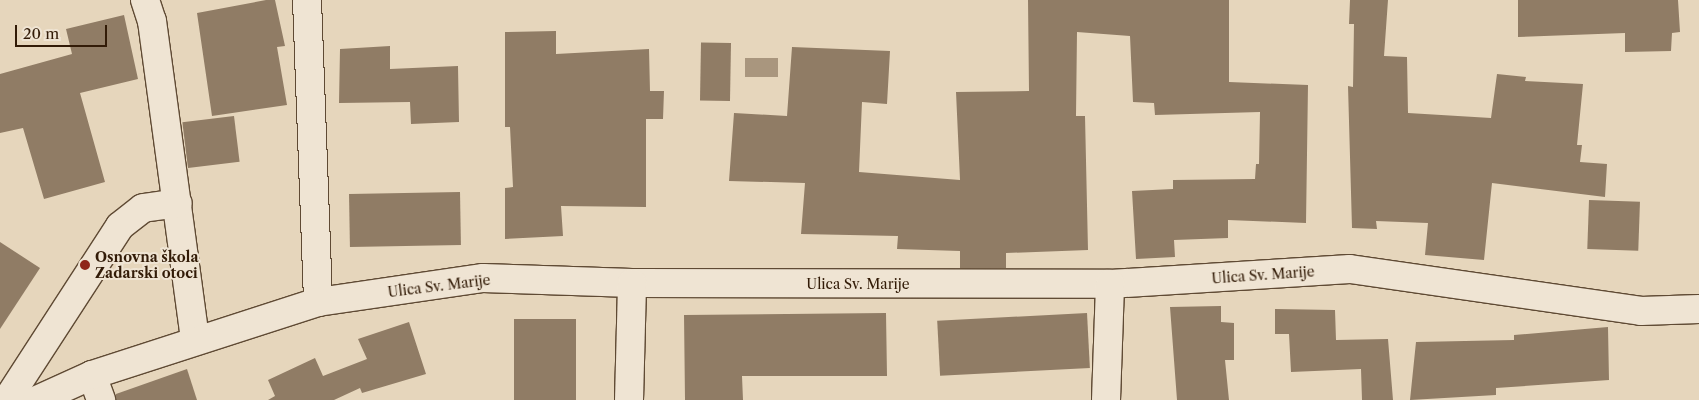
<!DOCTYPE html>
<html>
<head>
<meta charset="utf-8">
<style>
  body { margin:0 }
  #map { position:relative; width:1699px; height:400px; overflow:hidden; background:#e6d6bc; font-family:"Libre Caslon Text",serif }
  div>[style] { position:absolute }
  .water>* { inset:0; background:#a9967e; transform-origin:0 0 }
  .building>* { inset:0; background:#907c65; transform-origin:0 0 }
  .roads { filter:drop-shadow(1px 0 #5f4a34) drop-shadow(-1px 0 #5f4a34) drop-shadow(0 1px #5f4a34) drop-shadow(0 -1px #5f4a34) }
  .minor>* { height:28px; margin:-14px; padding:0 14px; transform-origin:14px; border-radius:14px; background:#efe4d3 }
  .dots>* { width:14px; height:14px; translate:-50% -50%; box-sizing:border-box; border:2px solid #efe4d3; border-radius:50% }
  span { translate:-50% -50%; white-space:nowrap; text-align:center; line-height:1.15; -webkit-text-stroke:4px #efe4d3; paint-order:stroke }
  .poi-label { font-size:14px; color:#321b07; font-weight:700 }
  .left { translate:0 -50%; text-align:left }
  .street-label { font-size:14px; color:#321b07 }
  .scale { position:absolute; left:15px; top:25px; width:92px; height:22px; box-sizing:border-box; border:2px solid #321b07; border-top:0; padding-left:6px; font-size:15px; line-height:18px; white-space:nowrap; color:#321b07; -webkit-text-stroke:4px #efe4d3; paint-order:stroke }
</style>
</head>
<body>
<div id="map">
  <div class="water">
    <i style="left:745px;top:58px;width:33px;height:19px"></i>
  </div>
  <div class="building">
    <i style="clip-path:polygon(266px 0,275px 0,285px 46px,277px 47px,287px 105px,212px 116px,197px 13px)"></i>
    <i style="clip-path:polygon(1028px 0,1229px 0,1229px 82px,1308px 85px,1306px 223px,1228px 220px,1228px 238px,1174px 240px,1175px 257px,1136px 259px,1132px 191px,1173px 189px,1173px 180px,1255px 179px,1256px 164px,1259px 164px,1260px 112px,1155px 115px,1154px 103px,1133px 102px,1130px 36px,1077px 32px,1076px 116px,1085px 116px,1088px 250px,1006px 253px,1006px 268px,960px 268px,960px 251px,897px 249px,898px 236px,801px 234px,805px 183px,729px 181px,734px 113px,787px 116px,792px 47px,890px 51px,887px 104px,862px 102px,859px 172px,960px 180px,956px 92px,1029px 91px)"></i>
    <i style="clip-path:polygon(1350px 0,1388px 0,1384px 56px,1407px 57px,1408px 113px,1491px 118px,1497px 74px,1526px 77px,1525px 81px,1583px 84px,1577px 145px,1582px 145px,1580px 162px,1607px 164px,1605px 197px,1492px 183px,1484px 260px,1425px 255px,1428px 223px,1376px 221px,1377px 229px,1352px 228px,1348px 86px,1353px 87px,1354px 24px,1349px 24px)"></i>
    <i style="clip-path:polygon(1518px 0,1678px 0,1680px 32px,1672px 33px,1671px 51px,1625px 52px,1625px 33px,1518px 37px)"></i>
    <i style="clip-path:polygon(124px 15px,138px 79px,80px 93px,105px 182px,44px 199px,23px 128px,0 133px,0 74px,72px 54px,66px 29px)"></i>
    <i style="clip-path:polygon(556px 31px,556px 54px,649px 49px,650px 91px,664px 91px,663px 119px,646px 119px,646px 207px,561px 206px,563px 236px,505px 239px,505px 188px,513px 187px,510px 127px,505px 127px,505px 32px)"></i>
    <i style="left:731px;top:43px;width:58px;height:30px;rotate:91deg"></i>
    <i style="clip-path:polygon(390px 46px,390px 69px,458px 66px,459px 122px,411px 124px,410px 102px,339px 103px,340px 49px)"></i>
    <i style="left:234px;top:116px;width:46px;height:52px;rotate:83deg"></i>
    <i style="left:460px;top:192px;width:53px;height:111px;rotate:89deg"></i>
    <i style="left:1589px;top:200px;width:51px;height:49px;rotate:2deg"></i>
    <i style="clip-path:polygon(0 242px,40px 268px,0 329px)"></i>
    <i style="clip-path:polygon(1221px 306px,1221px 322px,1234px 323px,1234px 360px,1225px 360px,1229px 400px,1177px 400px,1170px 307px)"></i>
    <i style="clip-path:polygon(1275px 309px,1335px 310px,1336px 340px,1388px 339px,1393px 400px,1362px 400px,1361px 369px,1291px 372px,1289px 334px,1275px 334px)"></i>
    <i style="clip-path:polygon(886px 313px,887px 376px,742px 376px,743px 400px,685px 400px,684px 315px)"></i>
    <i style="left:1087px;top:313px;width:55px;height:150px;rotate:87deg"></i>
    <i style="left:576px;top:319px;width:81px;height:62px;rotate:90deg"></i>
    <i style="clip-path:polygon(409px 322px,426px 374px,362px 393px,360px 388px,334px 400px,268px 400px,275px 396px,268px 380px,315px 358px,323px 376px,367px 359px,358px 339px)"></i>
    <i style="clip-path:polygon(1608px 327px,1609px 380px,1496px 388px,1496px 395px,1410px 400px,1416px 342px,1514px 340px,1514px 335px)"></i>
    <i style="clip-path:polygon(187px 369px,197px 400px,116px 400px,116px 394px)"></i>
  </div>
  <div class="roads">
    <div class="minor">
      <i style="left:145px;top:0;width:22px;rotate:72deg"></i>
      <i style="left:152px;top:21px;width:321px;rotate:82.3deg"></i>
      <i style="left:307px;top:0;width:302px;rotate:87.9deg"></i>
      <i style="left:318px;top:302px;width:167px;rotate:-8.3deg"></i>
      <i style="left:483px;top:278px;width:149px;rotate:1.9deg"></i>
      <i style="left:632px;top:283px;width:478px;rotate:0.1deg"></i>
      <i style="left:1110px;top:284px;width:240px;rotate:-3.6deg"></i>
      <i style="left:1350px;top:269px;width:294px;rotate:8.2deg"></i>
      <i style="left:1641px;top:311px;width:58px;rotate:-2deg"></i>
      <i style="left:92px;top:375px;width:27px;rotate:70deg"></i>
      <i style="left:7px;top:400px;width:207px;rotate:-57deg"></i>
      <i style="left:120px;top:226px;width:29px;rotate:-38deg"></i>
      <i style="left:143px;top:208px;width:35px;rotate:-8deg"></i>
      <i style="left:37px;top:400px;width:60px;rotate:-24.4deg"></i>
      <i style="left:92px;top:375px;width:237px;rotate:-17.9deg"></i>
      <i style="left:629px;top:400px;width:117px;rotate:-88.5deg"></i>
      <i style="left:1106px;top:400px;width:116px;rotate:-88deg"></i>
    </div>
  </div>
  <div class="dots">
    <i style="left:85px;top:265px;background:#8f2418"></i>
  </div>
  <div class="poi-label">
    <span class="left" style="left:95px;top:265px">Osnovna škola<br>Zadarski otoci</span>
  </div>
  <div class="street-label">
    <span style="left:1263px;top:275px;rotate:-4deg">Ulica Sv. Marije</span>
    <span style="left:858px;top:284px">Ulica Sv. Marije</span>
    <span style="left:439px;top:286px;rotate:-7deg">Ulica Sv. Marije</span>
  </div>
  <div class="scale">20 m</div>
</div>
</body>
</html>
